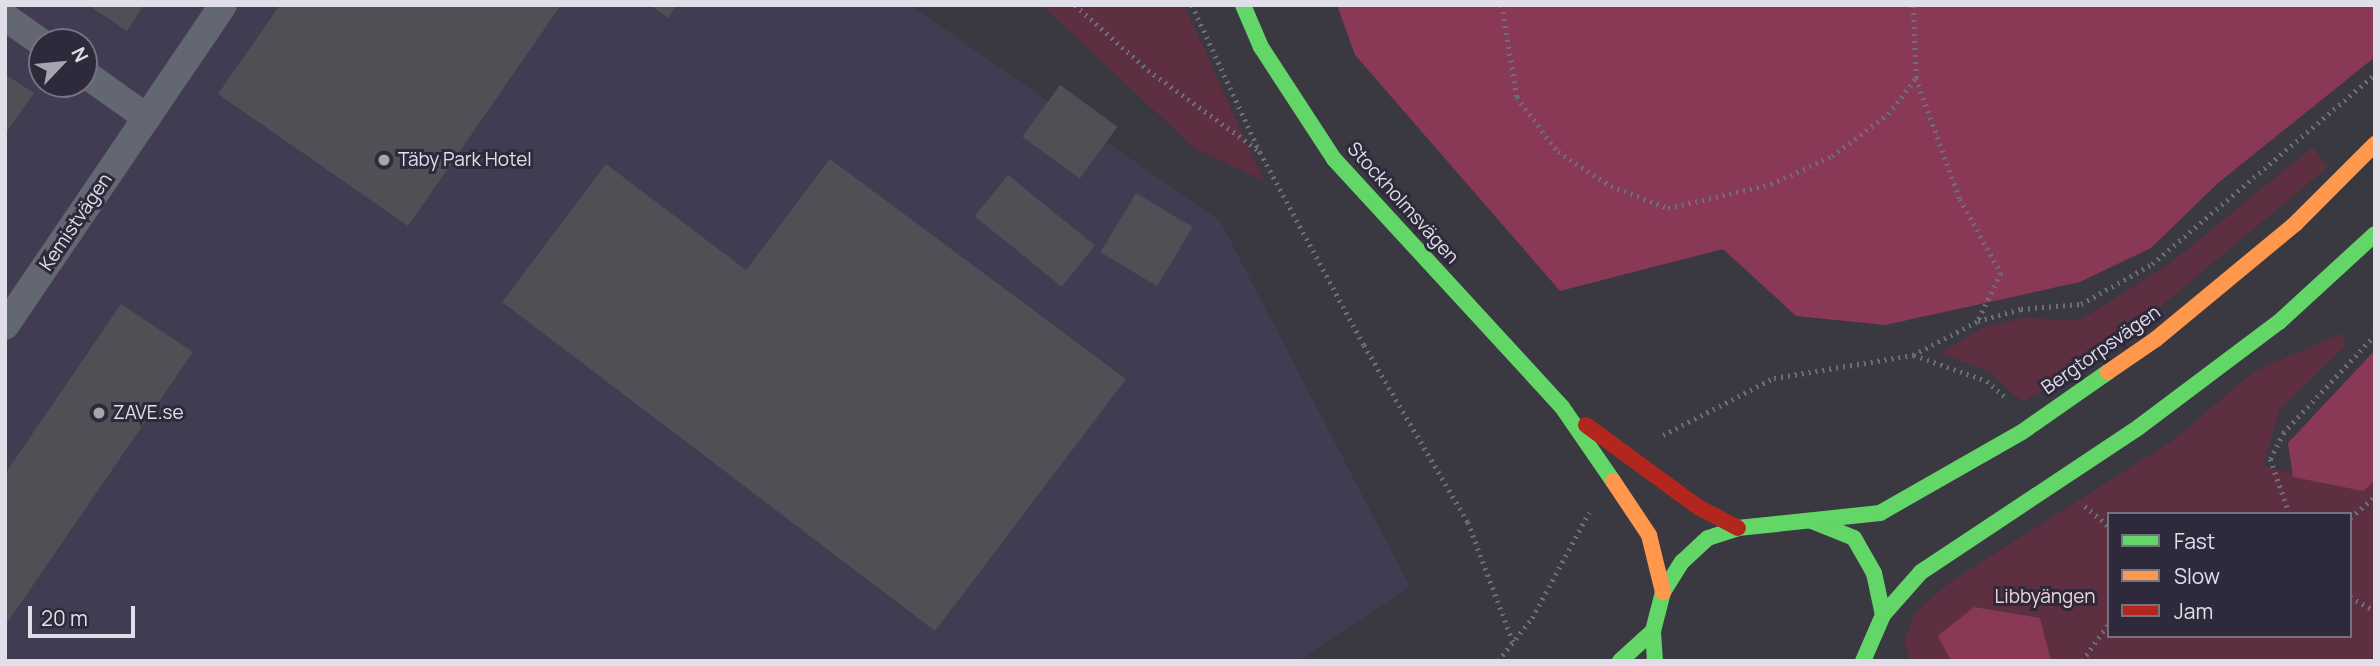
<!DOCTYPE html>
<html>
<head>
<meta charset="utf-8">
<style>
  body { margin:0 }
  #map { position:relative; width:2380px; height:666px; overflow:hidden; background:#3a3841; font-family:Manrope,sans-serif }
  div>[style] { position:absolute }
  .built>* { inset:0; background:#413c51 }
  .green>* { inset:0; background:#5d2f40 }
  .forest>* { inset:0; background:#893856 }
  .building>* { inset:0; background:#524e55; transform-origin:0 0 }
  .path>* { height:4.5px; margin-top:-2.25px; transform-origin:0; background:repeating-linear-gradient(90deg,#6c6f78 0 2px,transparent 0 7px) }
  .street>* { height:28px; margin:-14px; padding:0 14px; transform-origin:14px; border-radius:14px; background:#626772 }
  .fast>* { height:16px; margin:-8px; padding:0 8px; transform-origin:8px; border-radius:8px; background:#63d668 }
  .slow>* { height:16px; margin:-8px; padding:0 8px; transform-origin:8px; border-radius:8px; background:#ff974d }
  .jam>* { height:16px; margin:-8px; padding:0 8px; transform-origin:8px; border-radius:8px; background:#b3261e }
  .dots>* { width:19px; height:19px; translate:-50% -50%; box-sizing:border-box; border:4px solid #2e2a3b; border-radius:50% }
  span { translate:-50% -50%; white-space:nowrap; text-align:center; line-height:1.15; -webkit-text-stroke:6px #2e2a3b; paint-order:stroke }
  .poi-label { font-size:19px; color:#e0dee9 }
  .left { translate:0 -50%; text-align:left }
  .street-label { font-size:19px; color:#e0dee9 }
  .park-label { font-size:19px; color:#efd4db }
  .frame { position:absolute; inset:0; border:7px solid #e0dee9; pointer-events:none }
  .legend { position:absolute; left:2107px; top:512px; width:245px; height:126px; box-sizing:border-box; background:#2e2a3b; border:2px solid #757281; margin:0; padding:9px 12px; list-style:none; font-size:21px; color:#e0dee9 }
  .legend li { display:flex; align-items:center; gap:14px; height:35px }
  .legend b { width:35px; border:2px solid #757281 }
  .north { position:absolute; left:28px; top:28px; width:70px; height:70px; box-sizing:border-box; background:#2e2a3b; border:2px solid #757281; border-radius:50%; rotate:64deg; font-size:19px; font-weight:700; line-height:28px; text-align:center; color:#e0dee9 }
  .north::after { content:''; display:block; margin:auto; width:24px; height:32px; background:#a6a4ae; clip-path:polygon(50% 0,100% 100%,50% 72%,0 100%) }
  .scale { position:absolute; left:28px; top:606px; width:107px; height:32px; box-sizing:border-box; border:4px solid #e0dee9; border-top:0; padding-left:9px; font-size:21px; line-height:24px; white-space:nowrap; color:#e0dee9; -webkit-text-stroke:5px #2e2a3b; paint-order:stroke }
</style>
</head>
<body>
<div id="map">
  <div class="built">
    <i style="clip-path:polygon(evenodd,5px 5px,910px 5px,1220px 221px,1410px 587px,1298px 661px,5px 661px,5px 5px,42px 42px,84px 42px,84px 84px,42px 84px,42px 42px)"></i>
  </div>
  <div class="green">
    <i style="clip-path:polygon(1042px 5px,1184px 5px,1264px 181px,1194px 148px)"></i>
    <i style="clip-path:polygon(2313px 147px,2328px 167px,2089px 366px,2022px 402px,1990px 372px,1940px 353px,1984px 327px,2024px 318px,2080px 320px,2169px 264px)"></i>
    <i style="clip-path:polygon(evenodd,2342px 333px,2345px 346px,2280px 409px,2263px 466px,2363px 491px,2375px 481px,2375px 661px,1909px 661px,1905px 642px,1913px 615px,1950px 582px,2175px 439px,2253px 372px,2342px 333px,2109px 514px,2350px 514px,2350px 636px,2109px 636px,2109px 514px)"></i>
  </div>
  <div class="forest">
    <i style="clip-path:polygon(1337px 5px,2375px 5px,2375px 57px,2218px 183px,2151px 248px,2080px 282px,1885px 325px,1796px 316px,1723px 249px,1560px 291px,1355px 55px)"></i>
    <i style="clip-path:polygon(2375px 350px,2375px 481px,2363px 491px,2293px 477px,2288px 443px)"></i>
    <i style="clip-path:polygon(1974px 607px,2040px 618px,2051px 661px,1951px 661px,1938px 636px)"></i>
  </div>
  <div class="building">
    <i style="clip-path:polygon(88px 5px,144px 5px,127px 31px)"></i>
    <i style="clip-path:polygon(280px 5px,561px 5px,408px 226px,218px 94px)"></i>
    <i style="clip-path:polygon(650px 5px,677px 5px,668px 18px)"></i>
    <i style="clip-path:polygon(5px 74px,34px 93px,5px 134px)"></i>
    <i style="left:1060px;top:85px;width:71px;height:64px;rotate:36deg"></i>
    <i style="clip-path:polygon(830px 159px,1126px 379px,935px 631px,502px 302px,606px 164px,746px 270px)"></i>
    <i style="left:1008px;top:175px;width:112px;height:53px;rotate:39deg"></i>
    <i style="left:1136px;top:193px;width:66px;height:69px;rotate:31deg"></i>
    <i style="clip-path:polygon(121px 304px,193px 352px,5px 626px,5px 474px)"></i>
  </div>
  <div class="path">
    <i style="left:1075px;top:5px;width:98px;rotate:41.7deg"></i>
    <i style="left:1148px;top:70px;width:136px;rotate:36deg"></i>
    <i style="left:1192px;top:5px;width:162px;rotate:65.2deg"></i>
    <i style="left:1260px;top:152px;width:219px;rotate:61.7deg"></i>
    <i style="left:1364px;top:345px;width:205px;rotate:59.6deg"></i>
    <i style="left:1468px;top:522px;width:128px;rotate:69.4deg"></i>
    <i style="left:1502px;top:5px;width:93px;rotate:80.7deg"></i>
    <i style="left:1517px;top:97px;width:69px;rotate:53.3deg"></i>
    <i style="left:1558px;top:152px;width:63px;rotate:32.7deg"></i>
    <i style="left:1611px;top:186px;width:61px;rotate:21.1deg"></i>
    <i style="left:1668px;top:208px;width:106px;rotate:-13.1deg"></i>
    <i style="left:1771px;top:184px;width:67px;rotate:-24.7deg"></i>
    <i style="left:1832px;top:156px;width:70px;rotate:-36.9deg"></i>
    <i style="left:1888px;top:114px;width:46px;rotate:-52.1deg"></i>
    <i style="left:1916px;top:78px;width:73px;rotate:-92.4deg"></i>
    <i style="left:1916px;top:78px;width:129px;rotate:70deg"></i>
    <i style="left:1960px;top:199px;width:85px;rotate:61deg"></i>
    <i style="left:2001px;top:273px;width:53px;rotate:115.6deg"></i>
    <i style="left:1914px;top:355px;width:77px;rotate:19.6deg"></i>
    <i style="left:1987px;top:381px;width:25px;rotate:42deg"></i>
    <i style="left:1663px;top:435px;width:125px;rotate:-27.2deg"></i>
    <i style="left:1774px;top:378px;width:141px;rotate:-9.4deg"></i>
    <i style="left:1913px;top:355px;width:73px;rotate:-27.6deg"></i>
    <i style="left:1978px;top:321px;width:45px;rotate:-15.6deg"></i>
    <i style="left:2021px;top:309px;width:60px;rotate:-4.8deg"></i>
    <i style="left:2081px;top:304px;width:81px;rotate:-29.4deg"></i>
    <i style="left:2152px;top:264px;width:293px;rotate:-40.4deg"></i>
    <i style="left:2085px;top:506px;width:32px;rotate:41deg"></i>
    <i style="left:2289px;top:514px;width:58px;rotate:-109.1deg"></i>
    <i style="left:2270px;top:459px;width:29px;rotate:-63deg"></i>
    <i style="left:2283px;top:433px;width:134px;rotate:-46.8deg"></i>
    <i style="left:2350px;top:518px;width:33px;rotate:-41deg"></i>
    <i style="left:2350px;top:597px;width:29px;rotate:29deg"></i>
    <i style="left:1498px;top:661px;width:55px;rotate:-51.7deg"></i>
    <i style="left:1532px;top:618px;width:120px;rotate:-61.7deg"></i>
    <i style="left:2082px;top:661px;width:47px;rotate:-54.6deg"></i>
  </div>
  <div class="street">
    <i style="left:5px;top:17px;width:45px;rotate:35.1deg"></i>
    <i style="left:84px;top:73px;width:77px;rotate:35.5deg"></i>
    <i style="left:5px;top:326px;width:388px;rotate:-55.8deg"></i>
  </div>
  <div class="fast">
    <i style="left:1243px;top:5px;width:46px;rotate:66.8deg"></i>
    <i style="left:1261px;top:47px;width:134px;rotate:56.9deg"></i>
    <i style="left:1334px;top:159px;width:337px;rotate:47.4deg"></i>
    <i style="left:1562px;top:407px;width:90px;rotate:55.4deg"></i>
    <i style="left:1812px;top:521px;width:45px;rotate:22deg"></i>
    <i style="left:1854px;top:538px;width:40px;rotate:60.3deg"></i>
    <i style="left:1874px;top:573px;width:43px;rotate:77.9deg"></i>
    <i style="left:1883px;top:615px;width:50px;rotate:113.5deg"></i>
    <i style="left:1883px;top:615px;width:57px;rotate:-48.5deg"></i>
    <i style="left:1921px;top:572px;width:262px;rotate:-33.6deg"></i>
    <i style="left:2139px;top:427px;width:175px;rotate:-36.9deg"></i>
    <i style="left:2279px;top:322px;width:130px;rotate:-42.5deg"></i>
    <i style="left:1620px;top:661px;width:45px;rotate:-42.3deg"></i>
    <i style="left:1655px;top:661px;width:30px;rotate:-94deg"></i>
    <i style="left:1653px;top:631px;width:40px;rotate:-75.6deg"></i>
    <i style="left:1663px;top:592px;width:36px;rotate:-58deg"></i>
    <i style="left:1682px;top:562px;width:35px;rotate:-43deg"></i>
    <i style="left:1708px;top:538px;width:32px;rotate:-18deg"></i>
    <i style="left:1738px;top:528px;width:143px;rotate:-6deg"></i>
    <i style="left:1880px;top:513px;width:163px;rotate:-29.7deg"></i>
    <i style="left:2022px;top:432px;width:105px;rotate:-34.9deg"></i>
  </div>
  <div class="slow">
    <i style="left:2108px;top:372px;width:58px;rotate:-34.5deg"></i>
    <i style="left:2156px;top:339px;width:182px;rotate:-39.6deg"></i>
    <i style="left:2296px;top:223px;width:112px;rotate:-45deg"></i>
    <i style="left:1613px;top:481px;width:65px;rotate:56.3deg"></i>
    <i style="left:1649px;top:535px;width:59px;rotate:76.2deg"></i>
  </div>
  <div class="jam">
    <i style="left:1586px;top:425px;width:139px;rotate:36.2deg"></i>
    <i style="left:1698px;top:507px;width:45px;rotate:27.7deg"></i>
  </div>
  <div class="dots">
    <i style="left:384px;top:160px;background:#a6a4ae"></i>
    <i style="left:99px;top:413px;background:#a6a4ae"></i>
  </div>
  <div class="poi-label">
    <span class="left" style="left:398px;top:160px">Täby Park Hotel</span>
    <span class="left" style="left:113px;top:413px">ZAVE.se</span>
  </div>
  <div class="street-label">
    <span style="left:1403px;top:203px;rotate:48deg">Stockholmsvägen</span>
    <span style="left:76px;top:222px;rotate:-56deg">Kemistvägen</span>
    <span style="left:2101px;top:350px;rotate:-35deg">Bergtorpsvägen</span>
  </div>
  <div class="park-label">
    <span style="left:2045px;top:597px">Libbyängen</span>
  </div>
  <div class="frame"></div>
  <ul class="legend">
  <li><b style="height:9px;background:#63d668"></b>Fast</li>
  <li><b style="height:9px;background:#ff974d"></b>Slow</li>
  <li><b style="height:9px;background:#b3261e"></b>Jam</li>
  </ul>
  <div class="north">N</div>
  <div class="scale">20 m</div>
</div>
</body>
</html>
